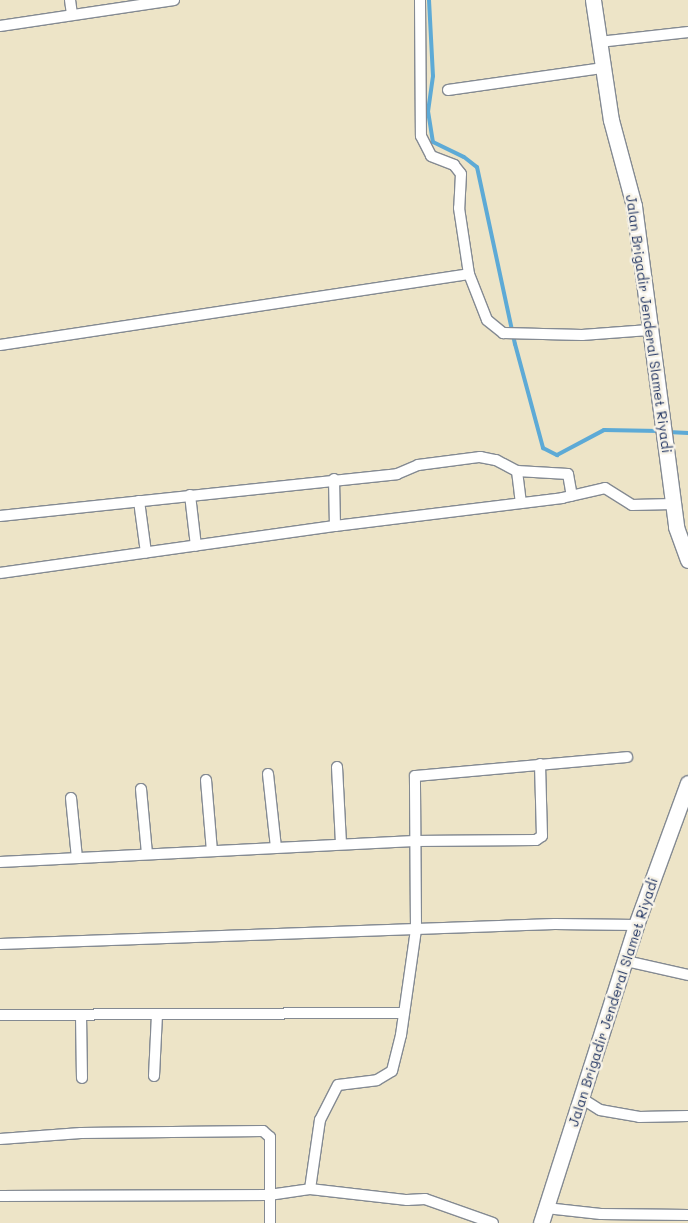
<!DOCTYPE html>
<html>
<head>
<meta charset="utf-8">
<style>
  body { margin:0 }
  #map { position:relative; width:688px; height:1223px; overflow:hidden; background:#ede4c7; font-family:Mali,sans-serif }
  div>[style] { position:absolute }
  .stream>* { height:4px; margin:-2px; padding:0 2px; transform-origin:2px; border-radius:2px; background:#5daad6 }
  .roads { filter:drop-shadow(1px 0 #848a92) drop-shadow(-1px 0 #848a92) drop-shadow(0 1px #848a92) drop-shadow(0 -1px #848a92) }
  .street>* { height:10px; margin:-5px; padding:0 5px; transform-origin:5px; border-radius:5px; background:#fff }
  .secondary>* { height:15px; margin:-7.5px; padding:0 7.5px; transform-origin:7.5px; border-radius:7.5px; background:#fff }
  span { translate:-50% -50%; white-space:nowrap; text-align:center; line-height:1.15; -webkit-text-stroke:5px #f7f3e8; paint-order:stroke }
  .street-label { font-size:14px; color:#1b2f5e }
</style>
</head>
<body>
<div id="map">
  <div class="stream">
    <i style="left:429px;top:0;width:76px;rotate:87deg"></i>
    <i style="left:433px;top:76px;width:35px;rotate:98deg"></i>
    <i style="left:428px;top:111px;width:31px;rotate:81deg"></i>
    <i style="left:433px;top:142px;width:34px;rotate:26deg"></i>
    <i style="left:464px;top:157px;width:16px;rotate:38deg"></i>
    <i style="left:477px;top:167px;width:181px;rotate:77.9deg"></i>
    <i style="left:515px;top:344px;width:108px;rotate:74.9deg"></i>
    <i style="left:543px;top:448px;width:16px;rotate:27deg"></i>
    <i style="left:557px;top:455px;width:53px;rotate:-28deg"></i>
    <i style="left:604px;top:430px;width:55px;rotate:1deg"></i>
    <i style="left:668px;top:432px;width:20px;rotate:3deg"></i>
  </div>
  <div class="roads">
    <div class="street">
      <i style="left:70px;top:0;width:15px;rotate:82deg"></i>
      <i style="left:420px;top:0;width:136px;rotate:89.6deg"></i>
      <i style="left:421px;top:136px;width:22px;rotate:63deg"></i>
      <i style="left:431px;top:156px;width:25px;rotate:21deg"></i>
      <i style="left:454px;top:165px;width:11px;rotate:52deg"></i>
      <i style="left:461px;top:174px;width:34px;rotate:93deg"></i>
      <i style="left:459px;top:208px;width:67px;rotate:81.4deg"></i>
      <i style="left:0;top:26px;width:176px;rotate:-8.5deg"></i>
      <i style="left:599px;top:42px;width:90px;rotate:-6.4deg"></i>
      <i style="left:448px;top:90px;width:157px;rotate:-8.1deg"></i>
      <i style="left:0;top:345px;width:474px;rotate:-8.6deg"></i>
      <i style="left:469px;top:274px;width:49px;rotate:68.6deg"></i>
      <i style="left:487px;top:320px;width:21px;rotate:39deg"></i>
      <i style="left:503px;top:333px;width:79px;rotate:1.5deg"></i>
      <i style="left:582px;top:335px;width:67px;rotate:-4.3deg"></i>
      <i style="left:517px;top:471px;width:32px;rotate:83deg"></i>
      <i style="left:334px;top:479px;width:47px;rotate:88.8deg"></i>
      <i style="left:190px;top:495px;width:51px;rotate:83.3deg"></i>
      <i style="left:139px;top:501px;width:52px;rotate:82.3deg"></i>
      <i style="left:0;top:516px;width:399px;rotate:-6deg"></i>
      <i style="left:397px;top:474px;width:23px;rotate:-23deg"></i>
      <i style="left:418px;top:465px;width:63px;rotate:-7.4deg"></i>
      <i style="left:480px;top:457px;width:16px;rotate:11deg"></i>
      <i style="left:496px;top:460px;width:24px;rotate:28deg"></i>
      <i style="left:517px;top:471px;width:51px;rotate:3.4deg"></i>
      <i style="left:568px;top:474px;width:22px;rotate:80deg"></i>
      <i style="left:0;top:573px;width:338px;rotate:-8deg"></i>
      <i style="left:335px;top:526px;width:229px;rotate:-7deg"></i>
      <i style="left:562px;top:498px;width:44px;rotate:-13.1deg"></i>
      <i style="left:605px;top:488px;width:32px;rotate:32deg"></i>
      <i style="left:632px;top:505px;width:41px;rotate:-1.4deg"></i>
      <i style="left:337px;top:767px;width:77px;rotate:87deg"></i>
      <i style="left:268px;top:774px;width:74px;rotate:83.8deg"></i>
      <i style="left:206px;top:780px;width:71px;rotate:85.2deg"></i>
      <i style="left:141px;top:789px;width:65px;rotate:84.7deg"></i>
      <i style="left:71px;top:798px;width:60px;rotate:84.3deg"></i>
      <i style="left:0;top:862px;width:415px;rotate:-2.9deg"></i>
      <i style="left:414px;top:841px;width:122px;rotate:-0.5deg"></i>
      <i style="left:536px;top:840px;width:7px;rotate:-34deg"></i>
      <i style="left:542px;top:836px;width:72px;rotate:-91.6deg"></i>
      <i style="left:0;top:944px;width:555px;rotate:-2.06deg"></i>
      <i style="left:555px;top:924px;width:81px;rotate:0.7deg"></i>
      <i style="left:626px;top:961px;width:64px;rotate:12.7deg"></i>
      <i style="left:0;top:1015px;width:404px;rotate:-0.3deg"></i>
      <i style="left:81px;top:1015px;width:63px;rotate:89.1deg"></i>
      <i style="left:154px;top:1076px;width:62px;rotate:-87.2deg"></i>
      <i style="left:581px;top:1098px;width:22px;rotate:32deg"></i>
      <i style="left:600px;top:1110px;width:40px;rotate:10deg"></i>
      <i style="left:639px;top:1117px;width:49px;rotate:-1.2deg"></i>
      <i style="left:0;top:1139px;width:81px;rotate:-4.2deg"></i>
      <i style="left:81px;top:1133px;width:182px;rotate:-0.6deg"></i>
      <i style="left:263px;top:1131px;width:9px;rotate:41deg"></i>
      <i style="left:270px;top:1137px;width:86px;rotate:90deg"></i>
      <i style="left:310px;top:1189px;width:98px;rotate:6.5deg"></i>
      <i style="left:407px;top:1200px;width:18px;rotate:-3deg"></i>
      <i style="left:425px;top:1199px;width:72px;rotate:19.4deg"></i>
      <i style="left:0;top:1196px;width:269px;rotate:-0.2deg"></i>
      <i style="left:269px;top:1195px;width:41px;rotate:-8.3deg"></i>
      <i style="left:310px;top:1189px;width:70px;rotate:-81.8deg"></i>
      <i style="left:320px;top:1120px;width:39px;rotate:-63deg"></i>
      <i style="left:338px;top:1085px;width:39px;rotate:-7deg"></i>
      <i style="left:377px;top:1080px;width:17px;rotate:-31deg"></i>
      <i style="left:392px;top:1071px;width:37px;rotate:-76deg"></i>
      <i style="left:401px;top:1035px;width:107px;rotate:-81.9deg"></i>
      <i style="left:416px;top:929px;width:153px;rotate:-90.4deg"></i>
      <i style="left:415px;top:776px;width:213px;rotate:-5.1deg"></i>
      <i style="left:546px;top:1208px;width:55px;rotate:6.2deg"></i>
      <i style="left:601px;top:1214px;width:87px;rotate:0.7deg"></i>
    </div>
    <div class="secondary">
      <i style="left:593px;top:0;width:121px;rotate:81.5deg"></i>
      <i style="left:611px;top:120px;width:89px;rotate:75deg"></i>
      <i style="left:634px;top:206px;width:324px;rotate:82.5deg"></i>
      <i style="left:676px;top:527px;width:35px;rotate:70deg"></i>
      <i style="left:541px;top:1223px;width:313px;rotate:-72.3deg"></i>
      <i style="left:636px;top:925px;width:151px;rotate:-69.9deg"></i>
    </div>
  </div>
  <div class="street-label">
    <span style="left:649px;top:324px;rotate:82deg">Jalan Brigadir Jenderal Slamet Riyadi</span>
    <span style="left:613px;top:1002px;rotate:-72deg">Jalan Brigadir Jenderal Slamet Riyadi</span>
  </div>
</div>
</body>
</html>
